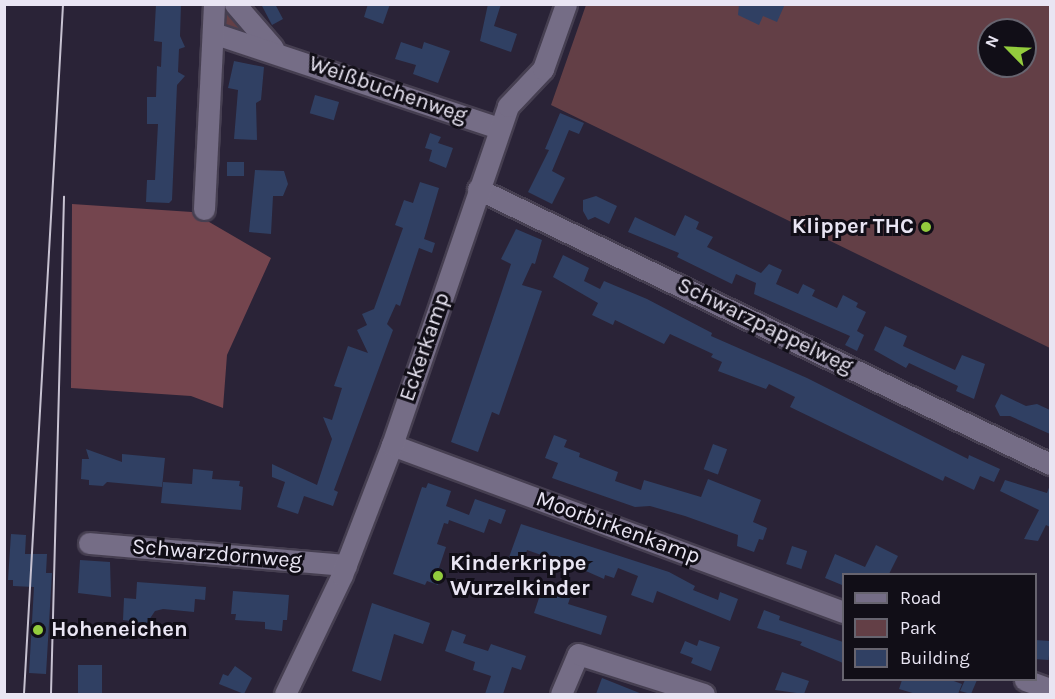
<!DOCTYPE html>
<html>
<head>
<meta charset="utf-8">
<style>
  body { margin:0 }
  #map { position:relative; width:1055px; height:699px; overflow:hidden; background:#2a2337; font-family:Karla,sans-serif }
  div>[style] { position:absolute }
  .green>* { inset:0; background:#633f46 }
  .forest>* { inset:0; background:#74454e }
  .building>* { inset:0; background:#304063; transform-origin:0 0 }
  .roads { filter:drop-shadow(2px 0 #463f51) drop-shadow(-2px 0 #463f51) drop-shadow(0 2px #463f51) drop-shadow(0 -2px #463f51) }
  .minor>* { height:21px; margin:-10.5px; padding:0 10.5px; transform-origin:10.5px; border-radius:10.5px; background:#756d86 }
  .tram>* { height:1.5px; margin:-0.75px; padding:0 0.75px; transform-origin:0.75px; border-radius:0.75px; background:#c7c2d1 }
  .dots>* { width:16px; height:16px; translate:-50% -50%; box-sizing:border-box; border:3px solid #110e17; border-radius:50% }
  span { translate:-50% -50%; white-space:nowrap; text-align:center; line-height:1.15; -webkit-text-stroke:6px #110e17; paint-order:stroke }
  .street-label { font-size:22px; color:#e9e5f3 }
  .poi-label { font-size:22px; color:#e9e5f3; font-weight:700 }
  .right { translate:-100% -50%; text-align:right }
  .left { translate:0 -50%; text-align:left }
  .frame { position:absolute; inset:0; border:6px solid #e9e5f3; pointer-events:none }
  .legend { position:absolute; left:842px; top:573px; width:195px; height:108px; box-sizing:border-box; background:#110e17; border:2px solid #67646f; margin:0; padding:8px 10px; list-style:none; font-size:18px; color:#e9e5f3 }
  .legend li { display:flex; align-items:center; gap:12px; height:30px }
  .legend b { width:30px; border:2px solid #67646f }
  .north { position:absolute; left:977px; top:18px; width:60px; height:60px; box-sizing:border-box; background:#110e17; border:2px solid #67646f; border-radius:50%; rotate:294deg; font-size:16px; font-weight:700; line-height:24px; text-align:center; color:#e9e5f3 }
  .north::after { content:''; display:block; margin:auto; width:21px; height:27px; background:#93cc3d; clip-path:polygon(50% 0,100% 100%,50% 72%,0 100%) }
</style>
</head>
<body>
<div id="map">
  <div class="green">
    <i style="clip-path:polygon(221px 5px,229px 5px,249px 34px,222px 32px)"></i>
    <i style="clip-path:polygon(evenodd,586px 5px,1050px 5px,1050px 348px,551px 105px,586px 5px,989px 30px,1025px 30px,1025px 66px,989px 66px,989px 30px)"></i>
  </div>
  <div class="forest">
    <i style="clip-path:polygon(72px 204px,192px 212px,271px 258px,227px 355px,223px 408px,191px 396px,71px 388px)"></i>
  </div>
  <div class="building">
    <i style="clip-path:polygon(156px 4px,181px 4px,180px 36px,185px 47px,179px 49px,178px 72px,185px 76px,177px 85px,172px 200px,169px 203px,146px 202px,147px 180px,155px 180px,158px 124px,147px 124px,147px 97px,156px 97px,157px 66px,161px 67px,162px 42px,154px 41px)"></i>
    <i style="clip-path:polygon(261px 4px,275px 4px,283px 19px,272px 25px)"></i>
    <i style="clip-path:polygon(368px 4px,390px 4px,383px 24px,364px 17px)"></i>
    <i style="clip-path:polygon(488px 4px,501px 4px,494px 26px,517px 34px,511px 52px,480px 41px)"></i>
    <i style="clip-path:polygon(739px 4px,785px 4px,777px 22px,763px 16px,759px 25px,738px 15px)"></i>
    <i style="clip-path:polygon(401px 42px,422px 49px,424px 42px,450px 51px,438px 83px,413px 74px,416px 65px,395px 59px)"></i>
    <i style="clip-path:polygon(234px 61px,264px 67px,261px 100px,256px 103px,257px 140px,234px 139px,238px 90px,228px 88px)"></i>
    <i style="left:315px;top:95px;width:25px;height:19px;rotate:16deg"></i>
    <i style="clip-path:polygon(560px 113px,584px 123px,579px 134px,569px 130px,552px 171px,565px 178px,552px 204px,528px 192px,549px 150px,545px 149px)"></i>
    <i style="clip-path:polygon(430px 133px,441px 137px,438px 143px,453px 148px,446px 168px,429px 161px,432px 150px,425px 148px)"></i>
    <i style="left:227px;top:162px;width:17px;height:14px"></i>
    <i style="clip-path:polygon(255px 170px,284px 171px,288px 184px,283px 196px,273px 196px,271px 234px,249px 232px)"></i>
    <i style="clip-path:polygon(420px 182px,439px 188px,424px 239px,435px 243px,432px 253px,419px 248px,400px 306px,396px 304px,387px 324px,393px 330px,334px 490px,338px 492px,333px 506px,304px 496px,298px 514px,277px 507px,285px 482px,272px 477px,272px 464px,317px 485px,332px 439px,323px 417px,332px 420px,342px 388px,334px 386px,348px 346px,368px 353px,357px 330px,367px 325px,362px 314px,374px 309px,403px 228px,395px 225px,404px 200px,413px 203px)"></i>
    <i style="clip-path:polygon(596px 196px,617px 206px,609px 224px,595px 217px,588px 220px,583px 211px,583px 200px)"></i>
    <i style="clip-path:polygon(685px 215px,699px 222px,696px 229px,713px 237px,707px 247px,761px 273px,769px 264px,782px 270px,776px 284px,798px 294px,803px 284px,815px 290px,812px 296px,837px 308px,843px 295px,858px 303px,856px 307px,866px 312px,857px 331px,864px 335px,857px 351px,845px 345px,850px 336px,754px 294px,756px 283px,736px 274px,732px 284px,677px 257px,679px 253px,628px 232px,635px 217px,675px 236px)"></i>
    <i style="clip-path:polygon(516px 229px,542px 240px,535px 264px,532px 263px,522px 285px,542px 291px,499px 415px,492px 412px,478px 452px,451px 442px,511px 264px,501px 259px)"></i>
    <i style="clip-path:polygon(563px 255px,589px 268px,584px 281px,600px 289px,604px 281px,647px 299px,712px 333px,711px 336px,807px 378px,968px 459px,969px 455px,1000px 469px,994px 482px,980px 476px,974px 490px,945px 476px,943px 481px,790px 407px,795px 397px,769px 384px,766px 389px,718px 371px,722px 362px,711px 357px,713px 354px,670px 334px,664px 344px,615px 320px,613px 325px,592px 315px,598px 303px,553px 277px)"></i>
    <i style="clip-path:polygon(885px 326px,907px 336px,903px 346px,955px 370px,962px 355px,985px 364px,974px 399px,956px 391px,958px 386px,909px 363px,906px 368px,874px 350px)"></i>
    <i style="clip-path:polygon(1001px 394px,1026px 406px,1037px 404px,1050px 410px,1050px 434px,1010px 416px,1000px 416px,995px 406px)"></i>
    <i style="clip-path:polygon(554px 435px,567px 440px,564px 447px,580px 453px,579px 457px,618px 472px,615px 481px,641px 490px,644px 480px,701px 497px,708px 479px,761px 500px,753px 522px,767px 528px,763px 540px,759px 539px,754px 552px,737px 546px,738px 535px,685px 516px,650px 506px,635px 507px,552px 478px,558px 463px,545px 458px)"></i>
    <i style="left:713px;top:444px;width:15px;height:27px;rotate:20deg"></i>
    <i style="clip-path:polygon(86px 449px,122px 462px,122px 454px,165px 458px,162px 487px,107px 482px,103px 486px,89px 485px,89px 480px,81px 479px,82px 459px,89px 459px)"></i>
    <i style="clip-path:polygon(193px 469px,213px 471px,212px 479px,240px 481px,239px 486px,243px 487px,241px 510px,161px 503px,163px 482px,192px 484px)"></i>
    <i style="clip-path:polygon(1005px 480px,1047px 493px,1050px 485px,1050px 527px,1046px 525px,1038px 541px,1024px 539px,1039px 510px,1000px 491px)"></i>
    <i style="clip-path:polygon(428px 483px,451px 491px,446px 506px,469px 515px,475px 499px,506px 510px,501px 524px,489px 519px,484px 533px,449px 520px,448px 524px,444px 523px,437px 544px,446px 547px,439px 568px,443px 569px,438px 585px,427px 581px,425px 585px,393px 574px,422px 487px,426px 488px)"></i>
    <i style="clip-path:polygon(521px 524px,669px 572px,695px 586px,693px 590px,718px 600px,720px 592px,738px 599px,730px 621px,657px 591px,653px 603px,631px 595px,638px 576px,618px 568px,614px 578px,605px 575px,604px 579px,545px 553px,544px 556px,527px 550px,522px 565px,508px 560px)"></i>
    <i style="clip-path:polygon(11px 534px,26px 535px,25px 554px,47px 554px,46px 573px,52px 573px,46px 674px,29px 673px,34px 587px,13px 586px,13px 580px,8px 580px)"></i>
    <i style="clip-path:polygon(876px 545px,898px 556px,889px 574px,843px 574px,842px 585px,825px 578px,835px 554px,865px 567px)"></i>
    <i style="left:792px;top:546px;width:16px;height:19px;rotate:18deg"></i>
    <i style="clip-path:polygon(80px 560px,110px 562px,111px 597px,78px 593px)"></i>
    <i style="clip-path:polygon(137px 582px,206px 587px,205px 600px,195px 599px,194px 612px,163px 609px,155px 611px,147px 623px,123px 620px,124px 598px,136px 599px)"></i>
    <i style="clip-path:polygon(542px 589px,570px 598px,568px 604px,607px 616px,601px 635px,534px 613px)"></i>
    <i style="clip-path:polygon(233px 591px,289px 595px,287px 620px,283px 620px,282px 631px,265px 629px,265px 622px,235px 620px,236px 614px,231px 614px)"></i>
    <i style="clip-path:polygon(372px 603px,430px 623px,423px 644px,394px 634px,381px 681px,352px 671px)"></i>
    <i style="clip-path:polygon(764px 610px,780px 616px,779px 620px,843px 642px,843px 663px,800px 645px,802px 642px,757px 628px)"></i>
    <i style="clip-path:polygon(452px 630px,466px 635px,463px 643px,488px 651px,491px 644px,526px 656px,521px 670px,512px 667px,503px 694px,485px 694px,491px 676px,473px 670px,475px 662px,445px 651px)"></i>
    <i style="clip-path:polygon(699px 640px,720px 647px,711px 671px,691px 663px,693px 658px,680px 653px,685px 641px,697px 646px)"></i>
    <i style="left:1035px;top:640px;width:15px;height:19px;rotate:4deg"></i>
    <i style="left:78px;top:665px;width:24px;height:29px"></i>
    <i style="clip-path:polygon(235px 666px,252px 678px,244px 694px,219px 684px,223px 674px,228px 676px)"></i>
    <i style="clip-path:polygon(782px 672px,809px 681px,804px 694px,775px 690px)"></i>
    <i style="clip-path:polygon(602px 678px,642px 694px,596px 694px)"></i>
    <i style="clip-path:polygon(902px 680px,951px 680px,962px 684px,958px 694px,916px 694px,899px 689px)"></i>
    <i style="clip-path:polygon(965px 680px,977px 680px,971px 694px,960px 691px)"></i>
  </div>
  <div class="roads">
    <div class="minor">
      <i style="left:235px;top:4px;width:58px;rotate:49.2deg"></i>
      <i style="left:213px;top:33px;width:301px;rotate:18.4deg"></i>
      <i style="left:478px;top:189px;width:635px;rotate:25.68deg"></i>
      <i style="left:204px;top:209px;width:205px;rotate:-87.2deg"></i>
      <i style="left:392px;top:445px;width:482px;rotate:20.3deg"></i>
      <i style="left:89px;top:543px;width:258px;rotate:4.9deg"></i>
      <i style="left:1025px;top:680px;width:27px;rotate:20deg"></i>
      <i style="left:285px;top:694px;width:132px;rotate:-64.4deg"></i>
      <i style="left:342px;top:575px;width:139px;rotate:-69deg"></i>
      <i style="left:392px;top:445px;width:358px;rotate:-71.1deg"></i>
      <i style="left:508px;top:106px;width:51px;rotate:-46.6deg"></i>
      <i style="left:543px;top:69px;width:69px;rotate:-70.5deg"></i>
      <i style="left:561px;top:694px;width:43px;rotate:-67deg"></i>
      <i style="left:578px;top:654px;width:132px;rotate:17.6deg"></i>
    </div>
  </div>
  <div class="tram">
    <i style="left:24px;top:694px;width:691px;rotate:-86.76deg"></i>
    <i style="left:51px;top:694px;width:497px;rotate:-88.5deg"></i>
  </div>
  <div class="dots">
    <i style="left:926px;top:227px;background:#93cc3d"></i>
    <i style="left:438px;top:576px;background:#93cc3d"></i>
    <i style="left:38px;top:630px;background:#93cc3d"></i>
  </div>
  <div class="street-label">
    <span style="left:388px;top:90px;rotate:19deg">Weißbuchenweg</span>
    <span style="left:765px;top:326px;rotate:26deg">Schwarzpappelweg</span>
    <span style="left:425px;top:347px;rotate:-71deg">Eckerkamp</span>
    <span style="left:618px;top:528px;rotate:20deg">Moorbirkenkamp</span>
    <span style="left:217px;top:554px;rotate:5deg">Schwarzdornweg</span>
  </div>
  <div class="poi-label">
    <span class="right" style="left:914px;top:227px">Klipper THC</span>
    <span class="left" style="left:450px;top:576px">Kinderkrippe<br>Wurzelkinder</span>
    <span class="left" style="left:51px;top:630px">Hoheneichen</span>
  </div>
  <div class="frame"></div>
  <ul class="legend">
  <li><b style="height:8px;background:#756d86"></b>Road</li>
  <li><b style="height:16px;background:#633f46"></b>Park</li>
  <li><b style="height:16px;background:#304063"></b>Building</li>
  </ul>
  <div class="north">N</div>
</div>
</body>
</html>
